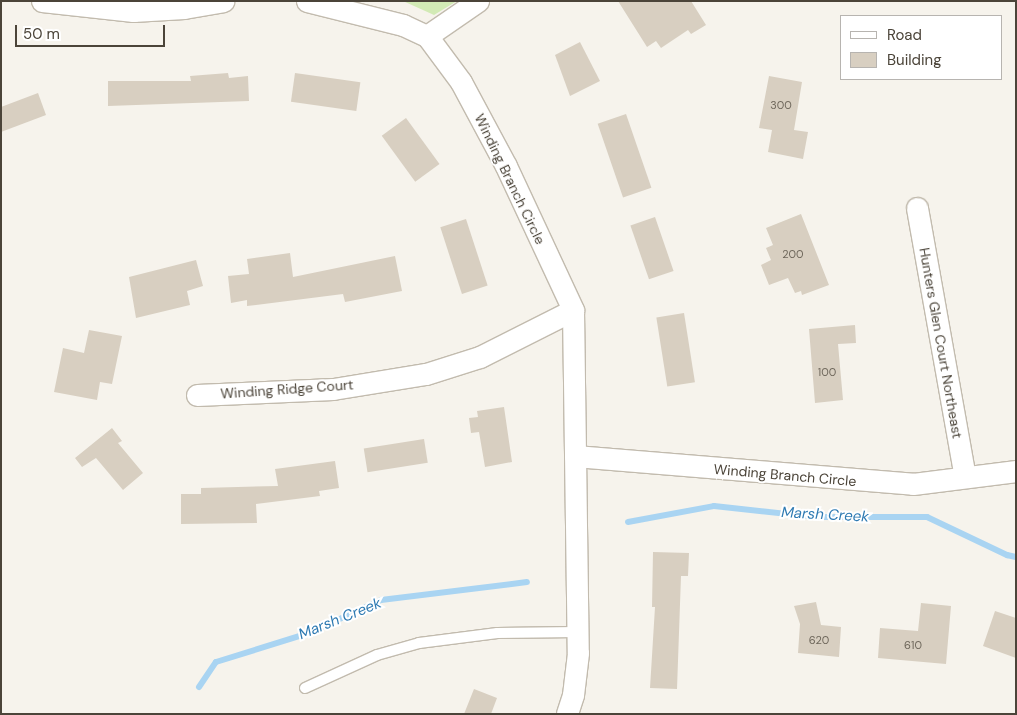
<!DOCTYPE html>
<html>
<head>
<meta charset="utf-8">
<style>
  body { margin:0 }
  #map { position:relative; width:1017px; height:715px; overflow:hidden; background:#f6f3ec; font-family:"DM Sans",sans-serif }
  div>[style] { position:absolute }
  .green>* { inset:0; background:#d2eab5 }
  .stream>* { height:6px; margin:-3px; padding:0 3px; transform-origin:3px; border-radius:3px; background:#a9d4f2 }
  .building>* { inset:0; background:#d8cfc1; transform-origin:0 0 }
  .roads { filter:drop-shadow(1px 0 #c2bbae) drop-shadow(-1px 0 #c2bbae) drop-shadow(0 1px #c2bbae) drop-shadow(0 -1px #c2bbae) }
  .service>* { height:10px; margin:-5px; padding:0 5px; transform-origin:5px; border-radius:5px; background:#fff }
  .minor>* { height:21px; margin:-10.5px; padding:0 10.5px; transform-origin:10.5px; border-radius:10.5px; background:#fff }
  span { translate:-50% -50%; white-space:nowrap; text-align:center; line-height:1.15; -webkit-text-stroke:4px #fff; paint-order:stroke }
  .number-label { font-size:11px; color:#6e675b }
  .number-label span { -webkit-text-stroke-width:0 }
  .street-label { font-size:14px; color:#4b4439 }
  .water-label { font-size:15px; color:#2e7ab2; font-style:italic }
  .frame { position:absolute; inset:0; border:2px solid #4b4439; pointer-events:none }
  .legend { position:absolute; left:840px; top:15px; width:162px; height:65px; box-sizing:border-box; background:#fff; border:1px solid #b7b4b0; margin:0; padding:6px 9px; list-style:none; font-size:15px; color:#4b4439 }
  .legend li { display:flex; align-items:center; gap:10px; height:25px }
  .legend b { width:25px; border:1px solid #b7b4b0 }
  .scale { position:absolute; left:15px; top:25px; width:150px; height:22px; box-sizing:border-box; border:2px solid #4b4439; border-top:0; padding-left:6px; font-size:15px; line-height:18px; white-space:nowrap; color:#4b4439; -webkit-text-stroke:4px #fff; paint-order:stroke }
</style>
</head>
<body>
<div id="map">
  <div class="green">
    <i style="clip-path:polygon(403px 1px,457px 1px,434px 15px)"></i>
  </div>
  <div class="stream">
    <i style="left:628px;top:522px;width:87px;rotate:-10.5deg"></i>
    <i style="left:714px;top:506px;width:103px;rotate:6.2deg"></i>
    <i style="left:816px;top:517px;width:111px"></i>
    <i style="left:927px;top:517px;width:89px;rotate:25.4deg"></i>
    <i style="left:1007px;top:555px;width:9px;rotate:13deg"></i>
    <i style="left:199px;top:687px;width:30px;rotate:-56deg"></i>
    <i style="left:216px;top:662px;width:97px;rotate:-17.3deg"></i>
    <i style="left:309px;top:633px;width:79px;rotate:-24.6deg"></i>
    <i style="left:381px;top:600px;width:147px;rotate:-7deg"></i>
  </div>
  <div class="building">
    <i style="clip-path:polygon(618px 1px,691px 1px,706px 25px,691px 34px,688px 30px,661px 48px,656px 41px,647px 47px)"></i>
    <i style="clip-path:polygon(580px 42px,600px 81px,570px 96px,555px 55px)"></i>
    <i style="clip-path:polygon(228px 73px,229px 78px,248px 76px,249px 101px,108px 106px,108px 81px,191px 81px,190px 76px)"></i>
    <i style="left:295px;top:73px;width:66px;height:29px;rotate:8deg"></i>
    <i style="clip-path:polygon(769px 76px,802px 82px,794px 130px,808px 132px,803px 159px,768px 152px,772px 130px,759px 128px)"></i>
    <i style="clip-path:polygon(38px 93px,46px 115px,1px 132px,1px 107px)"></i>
    <i style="left:626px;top:114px;width:78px;height:30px;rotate:71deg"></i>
    <i style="left:406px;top:118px;width:57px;height:30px;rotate:54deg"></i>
    <i style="clip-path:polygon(801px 214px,829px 285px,802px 295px,801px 291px,795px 293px,788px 278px,769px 285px,761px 265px,771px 260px,766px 248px,773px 245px,766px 228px)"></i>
    <i style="left:655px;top:217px;width:57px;height:26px;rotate:71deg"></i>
    <i style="left:466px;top:219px;width:70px;height:27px;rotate:72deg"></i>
    <i style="clip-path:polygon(290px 253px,293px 277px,395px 256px,402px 291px,345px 302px,343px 294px,247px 306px,247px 300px,231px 303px,228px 276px,249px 274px,247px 259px)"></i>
    <i style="clip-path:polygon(196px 260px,203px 286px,187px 291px,190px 305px,136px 318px,129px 277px)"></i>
    <i style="left:684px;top:313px;width:70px;height:28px;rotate:81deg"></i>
    <i style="clip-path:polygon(855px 325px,856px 343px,838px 344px,843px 400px,815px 403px,809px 329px)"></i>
    <i style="clip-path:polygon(89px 330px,122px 336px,112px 384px,100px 382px,97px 400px,54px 392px,63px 348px,84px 353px)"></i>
    <i style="clip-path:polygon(504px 407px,512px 462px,485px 467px,479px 432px,471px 433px,469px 418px,478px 417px,477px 411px)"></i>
    <i style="clip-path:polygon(112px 428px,122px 441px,118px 443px,143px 473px,123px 490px,96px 458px,82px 467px,75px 458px)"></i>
    <i style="left:424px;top:439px;width:24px;height:61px;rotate:81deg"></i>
    <i style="clip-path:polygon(335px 461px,339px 488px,319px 491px,320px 496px,256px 504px,257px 523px,181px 524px,181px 494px,201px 494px,201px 488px,278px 486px,275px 469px)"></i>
    <i style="clip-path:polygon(653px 552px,689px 553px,688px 576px,681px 576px,677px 689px,650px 688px,655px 607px,652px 607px)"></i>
    <i style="clip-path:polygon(816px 602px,821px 625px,841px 627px,839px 657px,798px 653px,800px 624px,794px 606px)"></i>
    <i style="clip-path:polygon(921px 603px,951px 606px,946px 664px,878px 658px,880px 628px,918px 631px)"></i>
    <i style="clip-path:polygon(995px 611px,1016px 618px,1016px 658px,983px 646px)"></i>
    <i style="clip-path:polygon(474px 689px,497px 698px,491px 714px,464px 714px)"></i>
  </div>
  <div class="roads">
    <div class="service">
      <i style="left:305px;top:688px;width:79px;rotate:-24.6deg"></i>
      <i style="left:377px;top:655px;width:44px;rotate:-15.9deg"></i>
      <i style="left:419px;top:643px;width:79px;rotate:-7.3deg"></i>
      <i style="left:497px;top:633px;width:80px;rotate:-0.7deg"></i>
    </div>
    <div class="minor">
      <i style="left:42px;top:1px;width:92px;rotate:6.3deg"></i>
      <i style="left:133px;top:11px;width:51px;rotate:-3.4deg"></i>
      <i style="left:184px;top:8px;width:40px;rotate:-10deg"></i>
      <i style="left:307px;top:1px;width:99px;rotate:14deg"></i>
      <i style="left:403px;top:25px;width:26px;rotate:25deg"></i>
      <i style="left:427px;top:36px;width:57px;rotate:53.5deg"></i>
      <i style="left:461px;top:82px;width:95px;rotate:61.8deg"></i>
      <i style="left:506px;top:166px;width:159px;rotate:65deg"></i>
      <i style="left:573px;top:310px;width:343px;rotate:89.2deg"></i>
      <i style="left:578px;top:653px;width:42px;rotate:96.8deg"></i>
      <i style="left:573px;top:695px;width:20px;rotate:108deg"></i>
      <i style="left:427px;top:36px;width:62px;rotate:-34.5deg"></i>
      <i style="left:917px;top:208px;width:273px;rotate:79.9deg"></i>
      <i style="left:197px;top:395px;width:136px;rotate:-2.5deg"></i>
      <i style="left:333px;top:389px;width:94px;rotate:-9.2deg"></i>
      <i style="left:426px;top:374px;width:57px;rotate:-17.5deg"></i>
      <i style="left:480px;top:357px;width:104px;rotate:-26.8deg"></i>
      <i style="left:575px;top:456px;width:339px;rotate:4.7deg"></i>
      <i style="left:913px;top:484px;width:104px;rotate:-7.2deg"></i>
    </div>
  </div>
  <div class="number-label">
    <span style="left:781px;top:105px">300</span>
    <span style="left:793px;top:254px">200</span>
    <span style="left:827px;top:372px">100</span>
    <span style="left:819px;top:640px">620</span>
    <span style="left:913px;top:645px">610</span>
  </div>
  <div class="street-label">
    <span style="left:510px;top:179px;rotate:64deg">Winding Branch Circle</span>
    <span style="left:941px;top:343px;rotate:80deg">Hunters Glen Court Northeast</span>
    <span style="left:287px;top:389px;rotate:-4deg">Winding Ridge Court</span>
    <span style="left:785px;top:475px;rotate:5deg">Winding Branch Circle</span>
  </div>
  <div class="water-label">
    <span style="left:825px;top:515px;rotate:3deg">Marsh Creek</span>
    <span style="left:340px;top:619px;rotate:-22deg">Marsh Creek</span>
  </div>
  <div class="frame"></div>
  <ul class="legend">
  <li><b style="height:6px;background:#fff"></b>Road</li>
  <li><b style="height:14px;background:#d8cfc1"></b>Building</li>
  </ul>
  <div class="scale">50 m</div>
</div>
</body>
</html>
